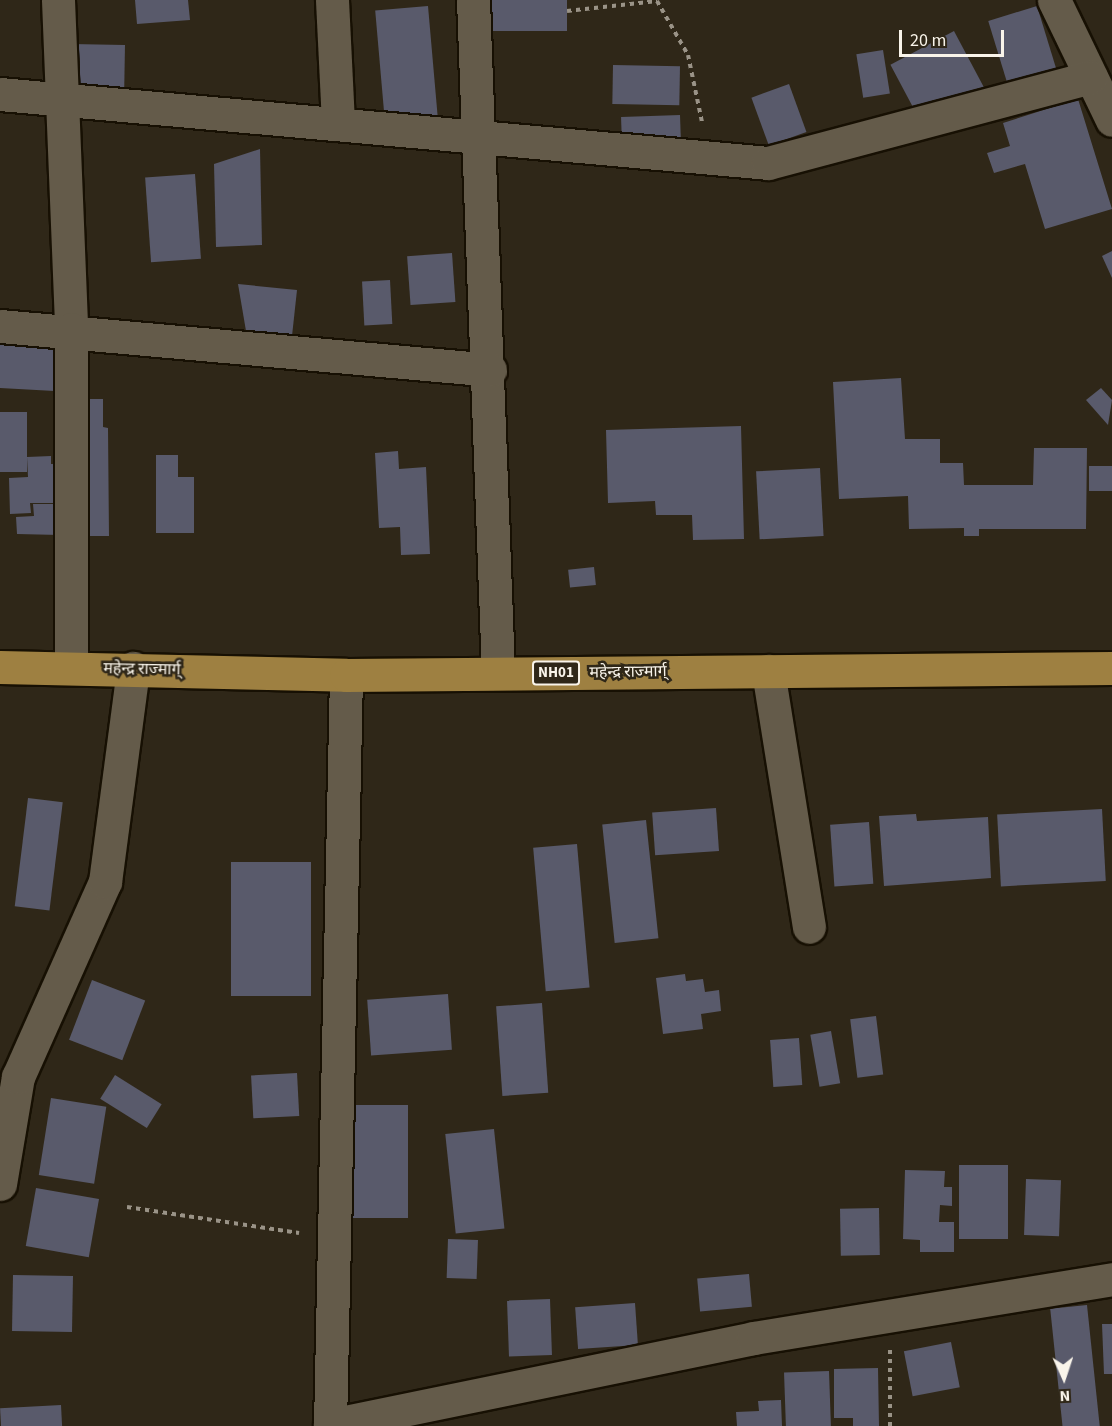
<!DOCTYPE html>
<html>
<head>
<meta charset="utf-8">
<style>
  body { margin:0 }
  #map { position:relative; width:1112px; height:1426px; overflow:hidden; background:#2f2718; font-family:"Source Sans 3","Noto Sans Devanagari",sans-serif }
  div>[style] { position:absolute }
  .building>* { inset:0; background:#595a6b; transform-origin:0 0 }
  .path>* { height:4px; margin-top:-2px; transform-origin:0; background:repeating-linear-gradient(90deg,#9a9387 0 4.5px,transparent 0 9px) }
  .roads { filter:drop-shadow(2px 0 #171003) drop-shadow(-2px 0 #171003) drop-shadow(0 2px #171003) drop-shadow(0 -2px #171003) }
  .minor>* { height:33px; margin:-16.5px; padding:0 16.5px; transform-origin:16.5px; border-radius:16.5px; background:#645b4a }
  .trunk>* { height:33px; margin:-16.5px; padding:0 16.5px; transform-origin:16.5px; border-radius:16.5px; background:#9e8041 }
  span { translate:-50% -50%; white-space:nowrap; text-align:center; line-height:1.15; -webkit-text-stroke:5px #2f2718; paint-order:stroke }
  .shield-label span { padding:2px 4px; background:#2f2718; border:2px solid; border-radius:4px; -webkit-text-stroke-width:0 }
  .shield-label { font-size:15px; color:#f9f4ea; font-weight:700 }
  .street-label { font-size:16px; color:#f9f4ea }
  .north { position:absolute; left:1034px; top:1348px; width:60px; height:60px; -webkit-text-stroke:4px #2f2718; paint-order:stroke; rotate:177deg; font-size:16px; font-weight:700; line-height:24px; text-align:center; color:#f9f4ea }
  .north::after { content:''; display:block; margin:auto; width:21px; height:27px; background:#f9f4ea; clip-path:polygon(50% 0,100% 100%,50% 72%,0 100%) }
  .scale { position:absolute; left:899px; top:30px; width:105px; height:27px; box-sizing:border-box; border:3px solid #f9f4ea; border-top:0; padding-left:8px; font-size:18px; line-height:21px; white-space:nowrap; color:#f9f4ea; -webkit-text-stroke:4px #2f2718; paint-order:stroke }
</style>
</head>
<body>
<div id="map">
  <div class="building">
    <i style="clip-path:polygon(135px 0,188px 0,190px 20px,137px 24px)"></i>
    <i style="left:489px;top:0;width:78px;height:31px"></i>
    <i style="left:428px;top:6px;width:110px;height:53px;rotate:85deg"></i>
    <i style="left:1037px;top:6px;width:66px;height:51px;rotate:73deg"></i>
    <i style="left:954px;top:31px;width:69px;height:72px;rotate:62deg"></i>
    <i style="left:71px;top:44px;width:54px;height:47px;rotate:1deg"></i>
    <i style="left:883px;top:50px;width:44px;height:27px;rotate:81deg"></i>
    <i style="left:613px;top:65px;width:67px;height:39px;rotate:1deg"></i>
    <i style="left:789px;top:84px;width:51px;height:40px;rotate:70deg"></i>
    <i style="clip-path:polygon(1078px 99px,1112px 209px,1045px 229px,1025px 164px,994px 173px,987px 153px,1010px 146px,1003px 123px)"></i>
    <i style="left:680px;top:115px;width:28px;height:59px;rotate:88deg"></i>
    <i style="clip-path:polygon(260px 149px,262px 245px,216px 247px,214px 164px)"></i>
    <i style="left:195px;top:174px;width:85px;height:50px;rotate:86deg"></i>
    <i style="clip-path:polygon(1112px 251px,1112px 278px,1102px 256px)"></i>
    <i style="left:452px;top:253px;width:49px;height:45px;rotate:86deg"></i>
    <i style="left:390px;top:280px;width:44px;height:28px;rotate:87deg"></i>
    <i style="clip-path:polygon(238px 284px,297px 290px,292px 336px,246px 331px)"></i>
    <i style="left:0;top:341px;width:57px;height:47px;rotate:3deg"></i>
    <i style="clip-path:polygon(901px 378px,905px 439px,940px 439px,940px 463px,963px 463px,964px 485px,1033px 485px,1034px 448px,1087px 448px,1086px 529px,979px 529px,979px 536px,964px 536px,964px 528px,909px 529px,908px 496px,839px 499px,833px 382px)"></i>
    <i style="clip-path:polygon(1101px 388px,1112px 400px,1108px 425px,1086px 400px)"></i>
    <i style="clip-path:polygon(78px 399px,103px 399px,103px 427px,108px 428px,109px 536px,78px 536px)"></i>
    <i style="left:0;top:412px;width:27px;height:60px"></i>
    <i style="clip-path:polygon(741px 426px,744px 539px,693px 540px,692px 515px,656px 515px,655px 501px,608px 503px,606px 430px)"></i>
    <i style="clip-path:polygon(398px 451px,399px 469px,426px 467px,430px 554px,401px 555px,400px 527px,379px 528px,375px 453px)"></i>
    <i style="clip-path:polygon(156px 455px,178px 455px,178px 477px,194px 477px,194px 533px,156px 533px)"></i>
    <i style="clip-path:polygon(51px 456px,51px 464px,59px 464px,55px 503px,30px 503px,31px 513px,10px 514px,9px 478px,28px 477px,27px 457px)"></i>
    <i style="left:1112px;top:466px;width:25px;height:23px;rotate:90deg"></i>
    <i style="left:820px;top:468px;width:68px;height:64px;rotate:87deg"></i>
    <i style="clip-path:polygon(33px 504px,59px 504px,60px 535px,17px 534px,16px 517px,34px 516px)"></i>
    <i style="left:594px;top:567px;width:18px;height:26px;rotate:84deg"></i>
    <i style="left:28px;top:798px;width:35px;height:109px;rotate:7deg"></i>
    <i style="left:716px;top:808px;width:43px;height:64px;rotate:86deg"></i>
    <i style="left:1102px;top:809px;width:72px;height:105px;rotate:87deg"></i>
    <i style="clip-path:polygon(916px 814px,917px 821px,988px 817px,991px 878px,884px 886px,879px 816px)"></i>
    <i style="left:646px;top:820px;width:119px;height:44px;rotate:84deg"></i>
    <i style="left:869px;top:822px;width:62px;height:39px;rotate:86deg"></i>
    <i style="left:577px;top:844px;width:144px;height:44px;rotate:85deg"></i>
    <i style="left:231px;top:862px;width:80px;height:134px"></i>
    <i style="clip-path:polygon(685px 974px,686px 981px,703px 979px,705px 992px,719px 990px,721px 1011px,701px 1014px,703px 1029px,663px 1034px,656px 978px)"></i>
    <i style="left:92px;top:980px;width:57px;height:64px;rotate:21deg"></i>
    <i style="left:448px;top:994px;width:56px;height:81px;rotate:86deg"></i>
    <i style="left:542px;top:1003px;width:90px;height:46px;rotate:86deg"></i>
    <i style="left:876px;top:1016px;width:59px;height:26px;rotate:83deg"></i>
    <i style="left:831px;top:1031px;width:53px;height:21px;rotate:80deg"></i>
    <i style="left:799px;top:1038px;width:47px;height:29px;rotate:86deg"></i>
    <i style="left:297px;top:1073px;width:43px;height:46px;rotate:87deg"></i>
    <i style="left:115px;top:1075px;width:55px;height:28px;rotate:32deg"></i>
    <i style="left:51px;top:1098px;width:56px;height:78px;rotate:9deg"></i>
    <i style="left:408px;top:1105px;width:113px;height:61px;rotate:90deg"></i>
    <i style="left:494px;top:1129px;width:100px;height:49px;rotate:84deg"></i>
    <i style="left:959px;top:1165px;width:49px;height:74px"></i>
    <i style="clip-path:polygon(905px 1170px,945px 1171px,944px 1187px,952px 1187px,952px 1206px,940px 1205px,939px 1222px,954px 1222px,954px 1252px,920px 1252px,920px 1240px,903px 1239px)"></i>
    <i style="left:1026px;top:1179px;width:35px;height:56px;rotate:2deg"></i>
    <i style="left:36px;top:1188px;width:64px;height:59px;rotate:10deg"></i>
    <i style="left:879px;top:1208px;width:47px;height:39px;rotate:89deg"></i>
    <i style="left:448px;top:1239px;width:30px;height:39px;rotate:2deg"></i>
    <i style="left:749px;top:1274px;width:33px;height:52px;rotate:85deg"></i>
    <i style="left:13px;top:1275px;width:60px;height:56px;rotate:1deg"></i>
    <i style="left:550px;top:1299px;width:56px;height:43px;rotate:88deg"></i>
    <i style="left:635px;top:1303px;width:42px;height:60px;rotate:86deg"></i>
    <i style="left:1087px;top:1305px;width:122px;height:37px;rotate:84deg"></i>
    <i style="clip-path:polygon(1102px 1324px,1112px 1324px,1112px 1374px,1104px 1374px)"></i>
    <i style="left:951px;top:1342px;width:46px;height:48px;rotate:79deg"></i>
    <i style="clip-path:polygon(878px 1368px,879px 1426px,853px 1426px,853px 1418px,834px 1418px,834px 1369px)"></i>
    <i style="left:829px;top:1371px;width:55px;height:45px;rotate:88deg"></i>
    <i style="clip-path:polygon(781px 1400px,782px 1426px,737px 1426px,736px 1412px,759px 1411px,758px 1401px)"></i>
    <i style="left:61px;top:1405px;width:21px;height:61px;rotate:87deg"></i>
  </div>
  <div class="path">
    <i style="left:567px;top:11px;width:91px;rotate:-6.3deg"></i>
    <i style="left:657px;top:1px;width:62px;rotate:60.1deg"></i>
    <i style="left:688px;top:55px;width:68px;rotate:78.2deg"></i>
    <i style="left:127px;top:1207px;width:174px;rotate:8.6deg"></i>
    <i style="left:890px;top:1426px;width:77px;rotate:-90deg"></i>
  </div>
  <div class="roads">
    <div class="minor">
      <i style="left:58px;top:0;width:329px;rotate:87.7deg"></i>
      <i style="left:71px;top:329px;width:339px;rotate:90deg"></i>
      <i style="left:332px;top:0;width:124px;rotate:87.2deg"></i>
      <i style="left:473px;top:0;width:673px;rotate:87.87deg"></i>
      <i style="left:1054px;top:0;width:133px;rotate:64.2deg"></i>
      <i style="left:0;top:94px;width:771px;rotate:5.13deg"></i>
      <i style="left:768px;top:163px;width:334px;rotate:-14.9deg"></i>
      <i style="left:0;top:326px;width:492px;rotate:5.1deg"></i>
      <i style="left:768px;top:671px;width:259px;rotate:80.9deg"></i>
      <i style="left:0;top:1184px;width:109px;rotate:-80.5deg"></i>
      <i style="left:18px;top:1077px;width:214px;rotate:-66deg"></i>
      <i style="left:105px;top:882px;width:216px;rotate:-82.5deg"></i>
      <i style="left:330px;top:1425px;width:432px;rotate:-11.6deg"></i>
      <i style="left:753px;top:1338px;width:364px;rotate:-9.3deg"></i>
      <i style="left:330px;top:1426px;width:751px;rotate:-88.78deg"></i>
    </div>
    <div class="trunk">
      <i style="left:0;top:667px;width:346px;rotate:1.3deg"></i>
      <i style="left:346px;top:675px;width:766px;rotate:-0.52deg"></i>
    </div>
  </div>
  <div class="shield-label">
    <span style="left:556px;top:673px">NH01</span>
  </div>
  <div class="street-label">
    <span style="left:142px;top:669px;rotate:1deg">महेन्द्र राज्मार्ग्</span>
    <span style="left:628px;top:672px;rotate:-1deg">महेन्द्र राज्मार्ग्</span>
  </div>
  <div class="north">N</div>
  <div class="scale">20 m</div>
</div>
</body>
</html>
